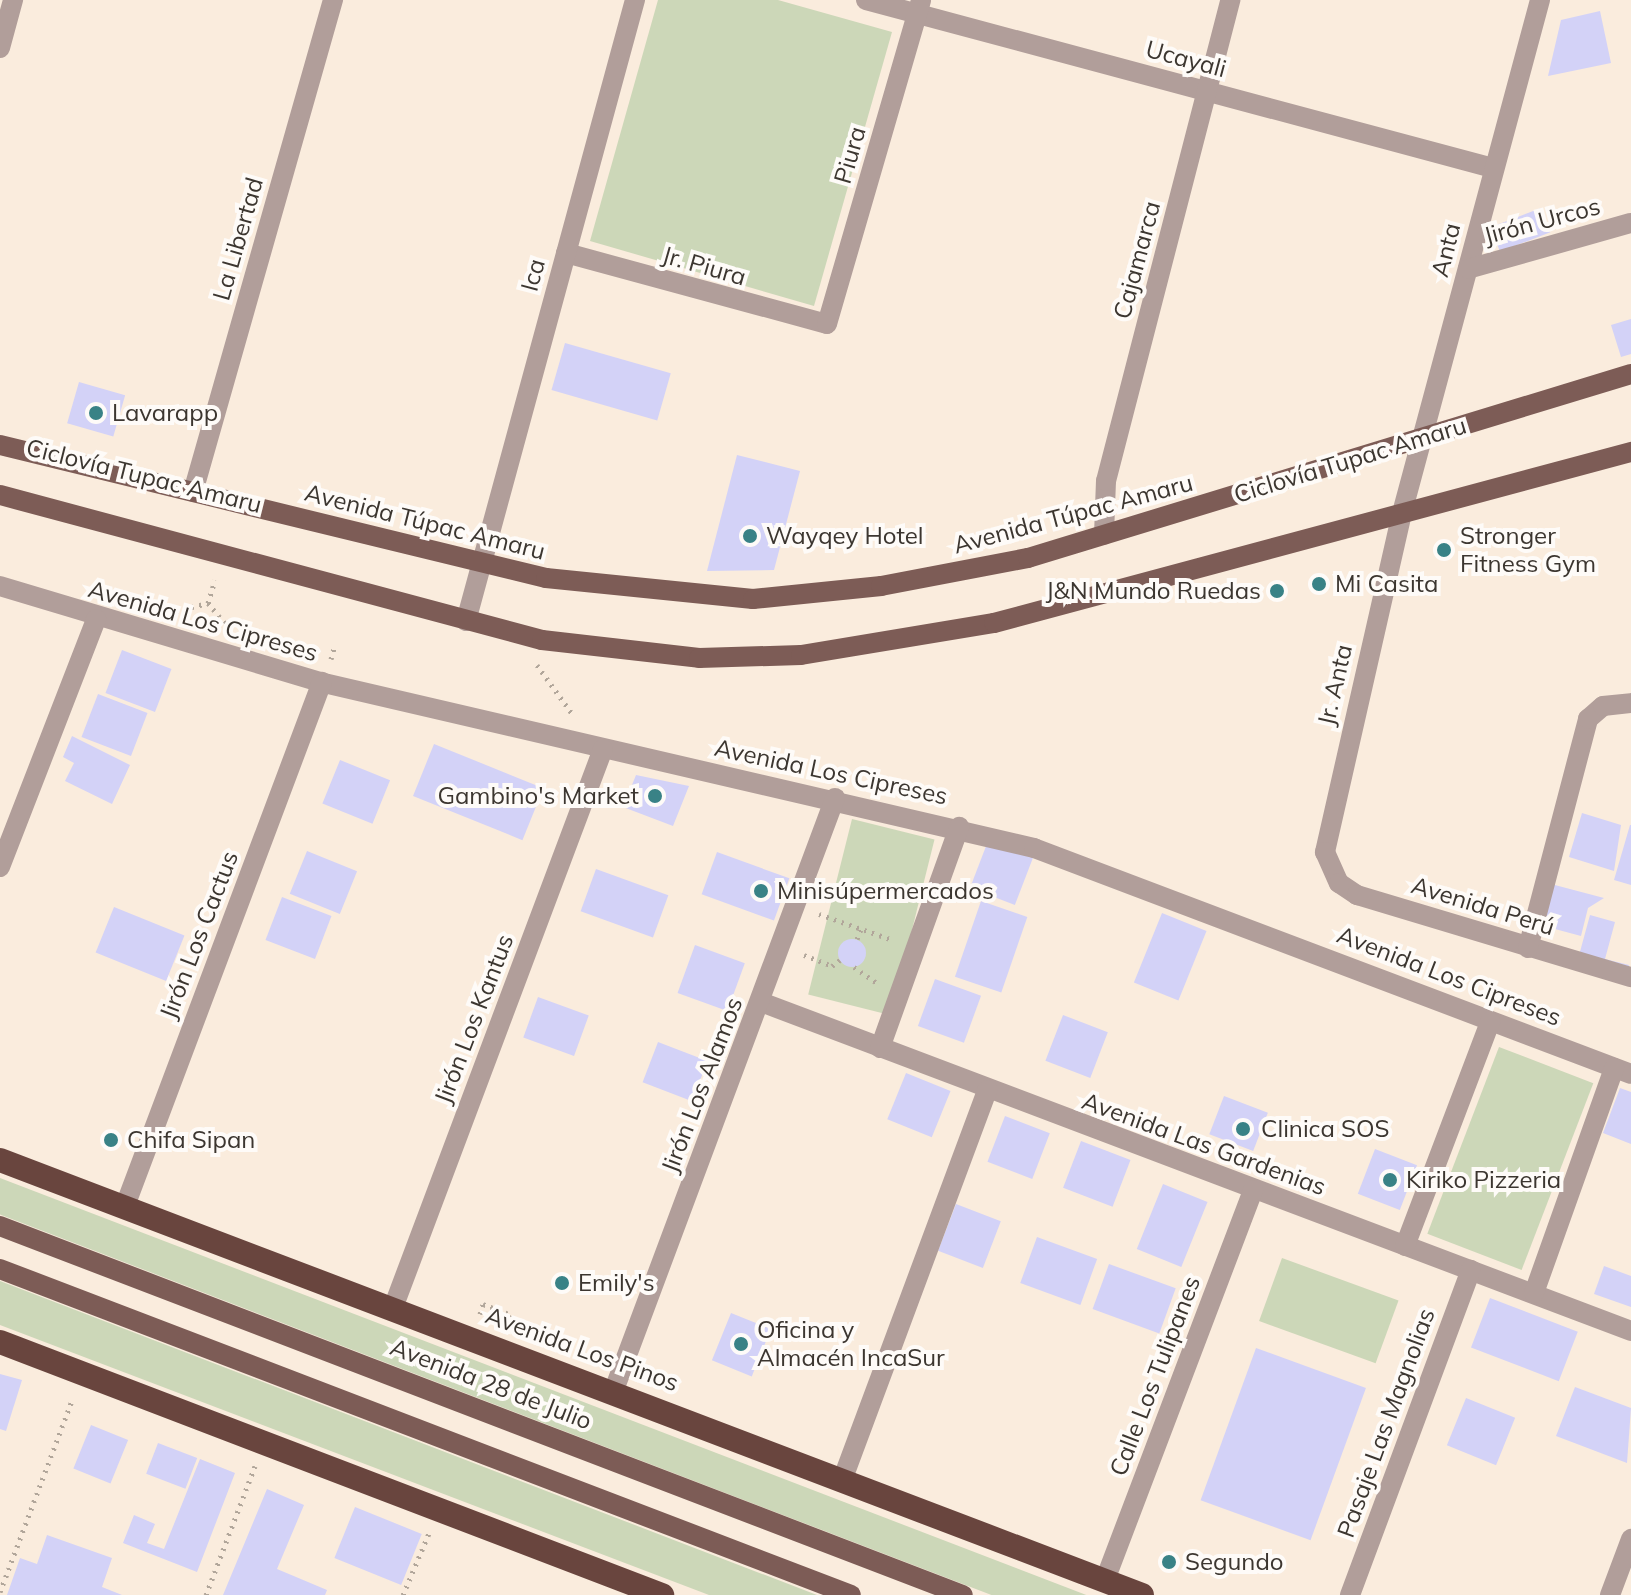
<!DOCTYPE html>
<html>
<head>
<meta charset="utf-8">
<style>
  body { margin:0 }
  #map { position:relative; width:1631px; height:1595px; overflow:hidden; background:#faecdd; font-family:Mulish,sans-serif }
  div>[style] { position:absolute }
  .green>* { inset:0; background:#ccd7b8; transform-origin:0 0 }
  .building>* { inset:0; background:#d3d2f7; transform-origin:0 0 }
  .round { border-radius:50% }
  .path>* { height:5px; margin-top:-2.5px; transform-origin:0; background:repeating-linear-gradient(90deg,#b1a69a 0 2px,transparent 0 8px) }
  .minor>* { height:20px; margin:-10px; padding:0 10px; transform-origin:10px; border-radius:10px; background:#b19e9a }
  .major>* { height:20px; margin:-10px; padding:0 10px; transform-origin:10px; border-radius:10px; background:#7d5c56 }
  .highway>* { height:24px; margin:-12px; padding:0 12px; transform-origin:12px; border-radius:12px; background:#69453e }
  .dots>* { width:22px; height:22px; translate:-50% -50%; box-sizing:border-box; border:4px solid #fefbf8; border-radius:50% }
  span { translate:-50% -50%; white-space:nowrap; text-align:center; line-height:1.15; -webkit-text-stroke:8px #fefbf8; paint-order:stroke }
  .street-label { font-size:24px; color:#3c3630 }
  .poi-label { font-size:24px; color:#3c3630 }
  .left { translate:0 -50%; text-align:left }
  .right { translate:-100% -50%; text-align:right }
</style>
</head>
<body>
<div id="map">
  <div class="green">
    <i style="clip-path:polygon(658px 0,778px 0,892px 32px,814px 306px,590px 241px)"></i>
    <i style="left:852px;top:819px;width:85px;height:181px;rotate:14deg"></i>
    <i style="left:1499px;top:1047px;width:101px;height:200px;rotate:21deg"></i>
    <i style="left:0;top:1178px;width:1167px;height:34px;rotate:21deg"></i>
    <i style="left:1282px;top:1258px;width:124px;height:67px;rotate:20deg"></i>
    <i style="clip-path:polygon(0 1281px,817px 1595px,709px 1595px,0 1325px)"></i>
  </div>
  <div class="building">
    <i style="clip-path:polygon(1600px 11px,1611px 63px,1548px 76px,1561px 20px)"></i>
    <i style="left:1541px;top:208px;width:26px;height:54px;rotate:69deg"></i>
    <i style="clip-path:polygon(1631px 319px,1631px 354px,1621px 357px,1611px 325px)"></i>
    <i style="left:565px;top:343px;width:110px;height:49px;rotate:16deg"></i>
    <i style="left:79px;top:382px;width:48px;height:43px;rotate:16deg"></i>
    <i style="clip-path:polygon(737px 455px,800px 471px,774px 570px,707px 571px)"></i>
    <i style="left:122px;top:650px;width:53px;height:46px;rotate:21deg"></i>
    <i style="left:98px;top:694px;width:53px;height:46px;rotate:21deg"></i>
    <i style="clip-path:polygon(72px 736px,130px 765px,112px 804px,65px 781px,74px 763px,63px 757px)"></i>
    <i style="left:434px;top:744px;width:118px;height:56px;rotate:22deg"></i>
    <i style="left:340px;top:760px;width:54px;height:47px;rotate:22deg"></i>
    <i style="clip-path:polygon(636px 775px,689px 786px,673px 826px,623px 807px)"></i>
    <i style="clip-path:polygon(1582px 813px,1621px 825px,1614px 871px,1569px 857px)"></i>
    <i style="clip-path:polygon(1630px 825px,1631px 825px,1631px 885px,1614px 880px)"></i>
    <i style="left:988px;top:841px;width:48px;height:50px;rotate:21deg"></i>
    <i style="left:307px;top:851px;width:54px;height:46px;rotate:22deg"></i>
    <i style="left:717px;top:852px;width:77px;height:45px;rotate:20deg"></i>
    <i style="left:596px;top:869px;width:77px;height:45px;rotate:20deg"></i>
    <i style="clip-path:polygon(1551px 884px,1604px 898px,1588px 908px,1581px 936px,1540px 925px)"></i>
    <i style="left:282px;top:897px;width:53px;height:46px;rotate:21deg"></i>
    <i style="left:981px;top:901px;width:49px;height:80px;rotate:19deg"></i>
    <i style="left:114px;top:907px;width:76px;height:49px;rotate:22deg"></i>
    <i style="left:1162px;top:913px;width:48px;height:75px;rotate:22deg"></i>
    <i style="clip-path:polygon(1590px 915px,1615px 922px,1605px 959px,1629px 965px,1627px 973px,1578px 959px)"></i>
    <i class="round" style="left:838px;top:939px;width:28px;height:28px"></i>
    <i style="left:695px;top:945px;width:53px;height:51px;rotate:20deg"></i>
    <i style="left:935px;top:979px;width:49px;height:50px;rotate:20deg"></i>
    <i style="left:538px;top:997px;width:54px;height:43px;rotate:20deg"></i>
    <i style="left:1063px;top:1015px;width:48px;height:49px;rotate:21deg"></i>
    <i style="left:658px;top:1042px;width:53px;height:43px;rotate:21deg"></i>
    <i style="left:906px;top:1073px;width:48px;height:50px;rotate:22deg"></i>
    <i style="clip-path:polygon(1620px 1088px,1631px 1092px,1631px 1144px,1603px 1133px)"></i>
    <i style="left:1224px;top:1096px;width:47px;height:41px;rotate:21deg"></i>
    <i style="left:1005px;top:1116px;width:48px;height:49px;rotate:21deg"></i>
    <i style="left:1081px;top:1141px;width:53px;height:50px;rotate:21deg"></i>
    <i style="left:1375px;top:1149px;width:45px;height:48px;rotate:21deg"></i>
    <i style="left:1163px;top:1184px;width:48px;height:70px;rotate:22deg"></i>
    <i style="left:956px;top:1204px;width:48px;height:50px;rotate:21deg"></i>
    <i style="left:1037px;top:1237px;width:64px;height:49px;rotate:20deg"></i>
    <i style="left:1109px;top:1264px;width:71px;height:48px;rotate:20deg"></i>
    <i style="clip-path:polygon(1604px 1266px,1631px 1276px,1631px 1307px,1594px 1294px)"></i>
    <i style="left:1490px;top:1298px;width:94px;height:53px;rotate:21deg"></i>
    <i style="left:731px;top:1313px;width:43px;height:51px;rotate:22deg"></i>
    <i style="left:1256px;top:1348px;width:117px;height:162px;rotate:20deg"></i>
    <i style="clip-path:polygon(0 1374px,22px 1380px,6px 1431px,0 1429px)"></i>
    <i style="clip-path:polygon(1575px 1387px,1631px 1408px,1627px 1463px,1556px 1436px)"></i>
    <i style="left:1466px;top:1398px;width:53px;height:51px;rotate:22deg"></i>
    <i style="left:91px;top:1425px;width:40px;height:47px;rotate:22deg"></i>
    <i style="left:158px;top:1443px;width:42px;height:33px;rotate:21deg"></i>
    <i style="clip-path:polygon(200px 1459px,235px 1473px,197px 1572px,123px 1543px,134px 1515px,155px 1524px,147px 1543px,164px 1549px)"></i>
    <i style="clip-path:polygon(267px 1489px,304px 1505px,277px 1569px,327px 1590px,325px 1595px,223px 1595px)"></i>
    <i style="left:355px;top:1507px;width:72px;height:55px;rotate:22deg"></i>
    <i style="clip-path:polygon(47px 1535px,112px 1558px,102px 1587px,122px 1595px,7px 1595px,20px 1558px,37px 1564px)"></i>
  </div>
  <div class="path">
    <i style="left:208px;top:603px;width:31px;rotate:50deg"></i>
    <i style="left:176px;top:611px;width:33px;rotate:-14deg"></i>
    <i style="left:208px;top:603px;width:24px;rotate:-73deg"></i>
    <i style="left:331px;top:659px;width:15px;rotate:-74deg"></i>
    <i style="left:537px;top:665px;width:62px;rotate:54.2deg"></i>
    <i style="left:819px;top:914px;width:78px;rotate:19.4deg"></i>
    <i style="left:857px;top:939px;width:11px;rotate:-68deg"></i>
    <i style="left:804px;top:955px;width:30px;rotate:21deg"></i>
    <i style="left:832px;top:966px;width:10px;rotate:-37deg"></i>
    <i style="left:854px;top:967px;width:28px;rotate:35deg"></i>
    <i style="left:480px;top:1314px;width:10px;rotate:-73deg"></i>
    <i style="left:483px;top:1304px;width:30px;rotate:21deg"></i>
    <i style="left:511px;top:1315px;width:9px;rotate:108deg"></i>
    <i style="left:0;top:1592px;width:207px;rotate:-69.4deg"></i>
    <i style="left:206px;top:1595px;width:138px;rotate:-69.2deg"></i>
    <i style="left:403px;top:1595px;width:67px;rotate:-67.2deg"></i>
  </div>
  <div class="minor">
    <i style="left:866px;top:0;width:649px;rotate:15deg"></i>
    <i style="left:1540px;top:0;width:531px;rotate:105.06deg"></i>
    <i style="left:1402px;top:513px;width:348px;rotate:102.8deg"></i>
    <i style="left:1325px;top:852px;width:34px;rotate:66deg"></i>
    <i style="left:1339px;top:883px;width:22px;rotate:34deg"></i>
    <i style="left:1357px;top:895px;width:286px;rotate:16.7deg"></i>
    <i style="left:0;top:48px;width:50px;rotate:-74.8deg"></i>
    <i style="left:566px;top:253px;width:270px;rotate:15.2deg"></i>
    <i style="left:827px;top:324px;width:337px;rotate:-73.8deg"></i>
    <i style="left:1468px;top:269px;width:169px;rotate:-15.8deg"></i>
    <i style="left:193px;top:492px;width:512px;rotate:-74.12deg"></i>
    <i style="left:1104px;top:535px;width:54px;rotate:-87.9deg"></i>
    <i style="left:1106px;top:481px;width:497px;rotate:-75.5deg"></i>
    <i style="left:0;top:586px;width:338px;rotate:16.7deg"></i>
    <i style="left:324px;top:683px;width:729px;rotate:13.08deg"></i>
    <i style="left:1034px;top:848px;width:638px;rotate:20.73deg"></i>
    <i style="left:466px;top:621px;width:644px;rotate:-74.78deg"></i>
    <i style="left:0;top:867px;width:266px;rotate:-68.8deg"></i>
    <i style="left:1528px;top:948px;width:237px;rotate:-75.3deg"></i>
    <i style="left:1588px;top:719px;width:20px;rotate:-41deg"></i>
    <i style="left:1603px;top:706px;width:28px;rotate:-6deg"></i>
    <i style="left:761px;top:1002px;width:930px;rotate:20.71deg"></i>
    <i style="left:880px;top:1048px;width:235px;rotate:-70.3deg"></i>
    <i style="left:125px;top:1206px;width:560px;rotate:-69.4deg"></i>
    <i style="left:1405px;top:1246px;width:240px;rotate:-69.2deg"></i>
    <i style="left:1534px;top:1293px;width:239px;rotate:-70.4deg"></i>
    <i style="left:393px;top:1308px;width:597px;rotate:-69.41deg"></i>
    <i style="left:614px;top:1390px;width:632px;rotate:-69.53deg"></i>
    <i style="left:843px;top:1478px;width:414px;rotate:-69.6deg"></i>
    <i style="left:1105px;top:1580px;width:417px;rotate:-69.2deg"></i>
    <i style="left:1350px;top:1595px;width:347px;rotate:-69.6deg"></i>
    <i style="left:1610px;top:1595px;width:60px;rotate:-69.4deg"></i>
  </div>
  <div class="major">
    <i style="left:0;top:445px;width:562px;rotate:13.69deg"></i>
    <i style="left:546px;top:578px;width:208px;rotate:5.8deg"></i>
    <i style="left:753px;top:599px;width:129px;rotate:-5.8deg"></i>
    <i style="left:881px;top:586px;width:150px;rotate:-10.8deg"></i>
    <i style="left:1028px;top:558px;width:630px;rotate:-16.97deg"></i>
    <i style="left:0;top:495px;width:561px;rotate:14.98deg"></i>
    <i style="left:542px;top:640px;width:158px;rotate:6.5deg"></i>
    <i style="left:699px;top:658px;width:102px;rotate:-1.7deg"></i>
    <i style="left:801px;top:655px;width:196px;rotate:-9.4deg"></i>
    <i style="left:994px;top:623px;width:660px;rotate:-15.03deg"></i>
    <i style="left:0;top:1226px;width:1031px;rotate:20.97deg"></i>
    <i style="left:0;top:1269px;width:911px;rotate:20.96deg"></i>
  </div>
  <div class="highway">
    <i style="left:0;top:1160px;width:1222px;rotate:20.85deg"></i>
    <i style="left:0;top:1342px;width:709px;rotate:20.92deg"></i>
  </div>
  <div class="dots">
    <i style="left:96px;top:413px;background:#398286"></i>
    <i style="left:750px;top:536px;background:#398286"></i>
    <i style="left:1444px;top:550px;background:#398286"></i>
    <i style="left:1319px;top:584px;background:#398286"></i>
    <i style="left:1277px;top:591px;background:#398286"></i>
    <i style="left:655px;top:796px;background:#398286"></i>
    <i style="left:761px;top:891px;background:#398286"></i>
    <i style="left:1243px;top:1129px;background:#398286"></i>
    <i style="left:111px;top:1140px;background:#398286"></i>
    <i style="left:1390px;top:1180px;background:#398286"></i>
    <i style="left:562px;top:1283px;background:#398286"></i>
    <i style="left:741px;top:1344px;background:#398286"></i>
    <i style="left:1169px;top:1562px;background:#398286"></i>
  </div>
  <div class="street-label">
    <span style="left:1186px;top:59px;rotate:15deg">Ucayali</span>
    <span style="left:850px;top:155px;rotate:-74deg">Piura</span>
    <span style="left:1542px;top:221px;rotate:-15deg">Jirón Urcos</span>
    <span style="left:238px;top:239px;rotate:-74deg">La Libertad</span>
    <span style="left:1446px;top:250px;rotate:-76deg">Anta</span>
    <span style="left:1137px;top:260px;rotate:-75deg">Cajamarca</span>
    <span style="left:704px;top:266px;rotate:16deg">Jr. Piura</span>
    <span style="left:533px;top:275px;rotate:-75deg">Ica</span>
    <span style="left:1350px;top:460px;rotate:-17deg">Ciclovía Tupac Amaru</span>
    <span style="left:144px;top:476px;rotate:14deg">Ciclovía Tupac Amaru</span>
    <span style="left:1073px;top:514px;rotate:-15deg">Avenida Túpac Amaru</span>
    <span style="left:425px;top:522px;rotate:14deg">Avenida Túpac Amaru</span>
    <span style="left:203px;top:621px;rotate:16deg">Avenida Los Cipreses</span>
    <span style="left:1335px;top:685px;rotate:-77deg">Jr. Anta</span>
    <span style="left:831px;top:772px;rotate:12deg">Avenida Los Cipreses</span>
    <span style="left:1483px;top:906px;rotate:17deg">Avenida Perú</span>
    <span style="left:199px;top:935px;rotate:-69deg">Jirón Los Cactus</span>
    <span style="left:1449px;top:976px;rotate:21deg">Avenida Los Cipreses</span>
    <span style="left:474px;top:1019px;rotate:-69deg">Jirón Los Kantus</span>
    <span style="left:702px;top:1085px;rotate:-69deg">Jirón Los Alamos</span>
    <span style="left:1204px;top:1144px;rotate:20deg">Avenida Las Gardenias</span>
    <span style="left:582px;top:1349px;rotate:20deg">Avenida Los Pinos</span>
    <span style="left:1155px;top:1376px;rotate:-69deg">Calle Los Tulipanes</span>
    <span style="left:491px;top:1384px;rotate:21deg">Avenida 28 de Julio</span>
    <span style="left:1386px;top:1423px;rotate:-70deg">Pasaje Las Magnolias</span>
  </div>
  <div class="poi-label">
    <span class="left" style="left:112px;top:413px">Lavarapp</span>
    <span class="left" style="left:766px;top:536px">Wayqey Hotel</span>
    <span class="left" style="left:1460px;top:550px">Stronger<br>Fitness Gym</span>
    <span class="left" style="left:1335px;top:584px">Mi Casita</span>
    <span class="right" style="left:1261px;top:591px">J&amp;N Mundo Ruedas</span>
    <span class="right" style="left:639px;top:796px">Gambino's Market</span>
    <span class="left" style="left:777px;top:891px">Minisúpermercados</span>
    <span class="left" style="left:1261px;top:1129px">Clinica SOS</span>
    <span class="left" style="left:127px;top:1140px">Chifa Sipan</span>
    <span class="left" style="left:1406px;top:1180px">Kiriko Pizzeria</span>
    <span class="left" style="left:578px;top:1283px">Emily's</span>
    <span class="left" style="left:757px;top:1344px">Oficina y<br>Almacén IncaSur</span>
    <span class="left" style="left:1185px;top:1562px">Segundo</span>
  </div>
</div>
</body>
</html>
